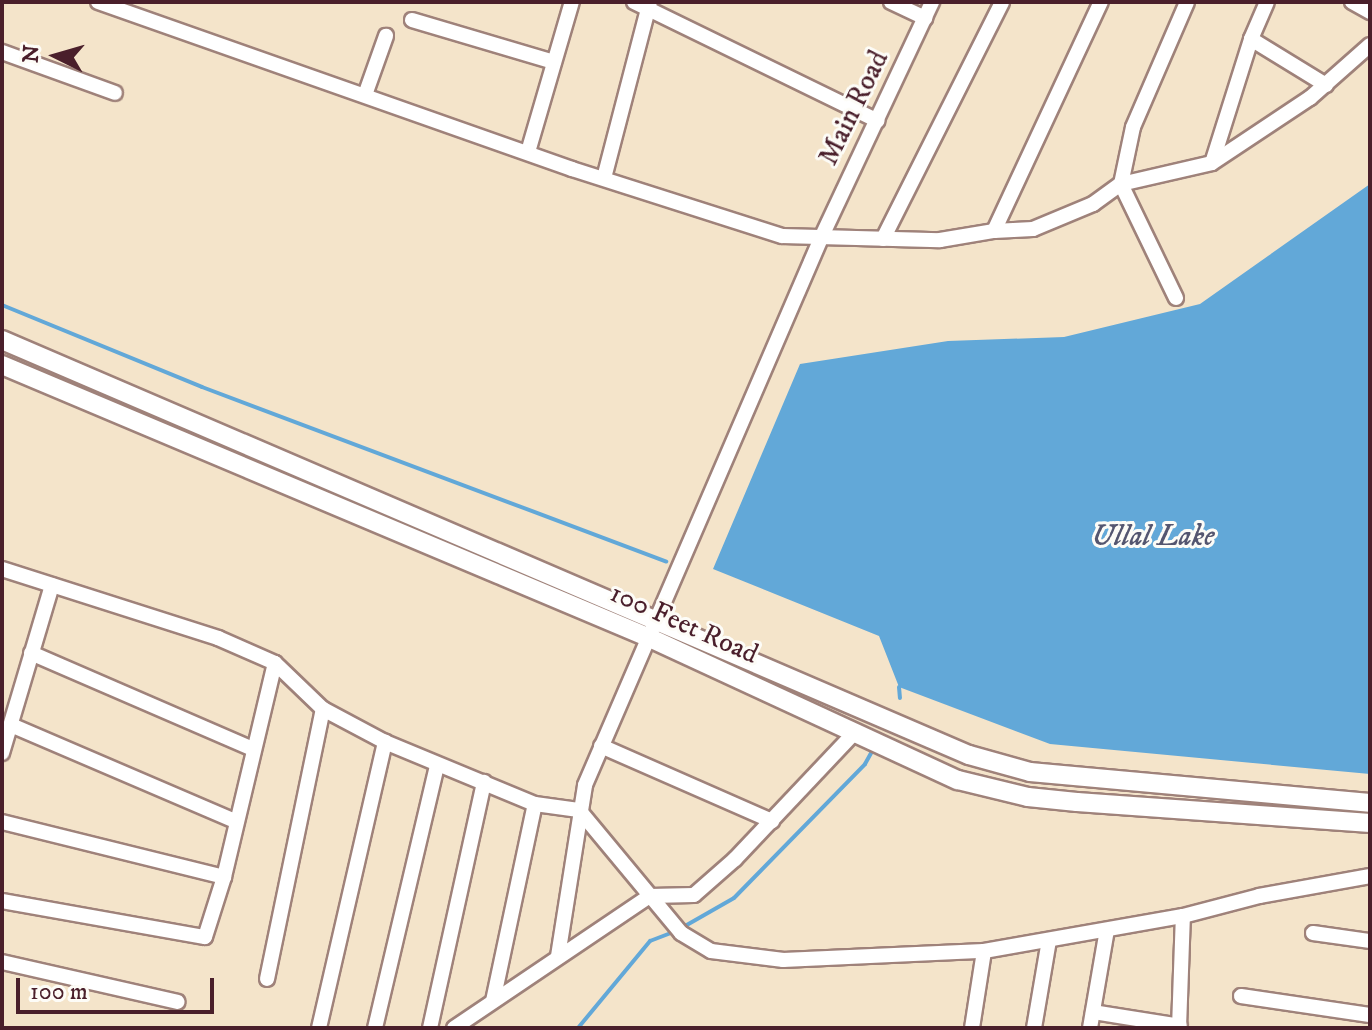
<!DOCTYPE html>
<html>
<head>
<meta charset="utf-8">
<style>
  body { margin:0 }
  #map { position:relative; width:1372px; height:1030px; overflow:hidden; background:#f4e4ca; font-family:"IM FELL DW Pica",serif }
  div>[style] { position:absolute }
  .water>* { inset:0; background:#62a8d8 }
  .stream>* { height:4px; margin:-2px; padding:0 2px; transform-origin:2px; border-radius:2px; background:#62a8d8 }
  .roads { filter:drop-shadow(2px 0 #9f827a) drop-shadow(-2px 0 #9f827a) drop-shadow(0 2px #9f827a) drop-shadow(0 -2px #9f827a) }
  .minor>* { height:14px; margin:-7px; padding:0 7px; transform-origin:7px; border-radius:7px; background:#fff }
  .major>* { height:18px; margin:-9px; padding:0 9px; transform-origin:9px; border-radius:9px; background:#fff }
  span { translate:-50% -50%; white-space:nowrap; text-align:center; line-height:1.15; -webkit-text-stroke:6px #fdfcf7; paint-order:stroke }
  .street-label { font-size:28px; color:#4a1f2b }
  .water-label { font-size:30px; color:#545670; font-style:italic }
  .frame { position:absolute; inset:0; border:4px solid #4a1f2b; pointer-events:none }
  .north { position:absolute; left:16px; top:16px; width:80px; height:80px; -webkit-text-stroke:6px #fdfcf7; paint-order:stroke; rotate:275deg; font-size:22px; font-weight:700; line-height:32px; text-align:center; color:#4a1f2b }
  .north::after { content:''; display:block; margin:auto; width:28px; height:36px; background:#4a1f2b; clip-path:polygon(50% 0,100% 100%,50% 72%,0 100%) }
  .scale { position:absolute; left:16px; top:978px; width:198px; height:36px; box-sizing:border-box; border:4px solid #4a1f2b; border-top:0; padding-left:10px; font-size:24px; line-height:28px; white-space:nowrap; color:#4a1f2b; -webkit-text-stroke:6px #fdfcf7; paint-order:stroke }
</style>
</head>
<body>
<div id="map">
  <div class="water">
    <i style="clip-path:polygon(1370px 184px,1370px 774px,1050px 744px,899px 687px,879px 636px,713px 569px,800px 364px,948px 341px,1064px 337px,1200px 304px)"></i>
  </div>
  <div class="stream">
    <i style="left:2px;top:305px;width:216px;rotate:22.3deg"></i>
    <i style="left:202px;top:387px;width:496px;rotate:20.6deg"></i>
    <i style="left:899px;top:687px;width:11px;rotate:85deg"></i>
    <i style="left:578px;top:1028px;width:113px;rotate:-50.4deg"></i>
    <i style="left:650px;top:941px;width:30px;rotate:-21deg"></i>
    <i style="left:678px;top:930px;width:64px;rotate:-29.7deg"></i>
    <i style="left:734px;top:898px;width:187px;rotate:-45.6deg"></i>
    <i style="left:865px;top:764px;width:18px;rotate:-61deg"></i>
  </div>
  <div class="roads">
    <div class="minor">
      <i style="left:98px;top:2px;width:503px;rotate:19.41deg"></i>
      <i style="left:572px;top:169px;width:220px;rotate:17.7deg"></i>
      <i style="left:782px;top:236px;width:158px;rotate:1.5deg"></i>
      <i style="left:940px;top:240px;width:55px;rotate:-9.5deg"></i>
      <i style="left:994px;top:231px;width:39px;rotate:-3deg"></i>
      <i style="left:1033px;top:229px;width:65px;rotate:-22.6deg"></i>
      <i style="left:1093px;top:204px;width:34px;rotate:-36deg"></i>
      <i style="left:1121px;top:184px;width:93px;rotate:-13deg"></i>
      <i style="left:1212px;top:163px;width:118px;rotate:-33.6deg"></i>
      <i style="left:1310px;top:98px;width:80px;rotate:-41.5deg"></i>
      <i style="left:634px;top:2px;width:271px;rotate:26deg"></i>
      <i style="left:891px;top:2px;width:38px;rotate:25deg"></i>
      <i style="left:1352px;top:2px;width:21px;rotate:29deg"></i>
      <i style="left:412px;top:20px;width:148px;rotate:16.5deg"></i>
      <i style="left:1251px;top:39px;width:88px;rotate:31.5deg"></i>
      <i style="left:2px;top:52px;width:120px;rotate:19.9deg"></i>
      <i style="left:365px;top:95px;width:63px;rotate:-70.4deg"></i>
      <i style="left:528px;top:152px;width:156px;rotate:-73.7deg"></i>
      <i style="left:1212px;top:163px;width:130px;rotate:-72.5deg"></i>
      <i style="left:1251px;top:39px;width:40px;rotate:-66.6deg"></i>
      <i style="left:604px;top:178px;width:182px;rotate:-75.4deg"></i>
      <i style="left:994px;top:231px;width:253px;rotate:-65deg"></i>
      <i style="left:883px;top:239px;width:265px;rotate:-63.3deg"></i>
      <i style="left:1176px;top:298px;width:127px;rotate:-115.8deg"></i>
      <i style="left:1121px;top:184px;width:58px;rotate:-78.1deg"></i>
      <i style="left:1133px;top:127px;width:136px;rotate:-66.6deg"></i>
      <i style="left:2px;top:569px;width:227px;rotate:17.7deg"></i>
      <i style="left:218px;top:638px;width:62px;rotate:23.7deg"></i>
      <i style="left:275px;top:663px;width:66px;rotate:43.8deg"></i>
      <i style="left:323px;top:709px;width:70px;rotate:28deg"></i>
      <i style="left:385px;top:742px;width:162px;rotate:22.5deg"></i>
      <i style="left:535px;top:804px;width:44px;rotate:7.8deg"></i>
      <i style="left:579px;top:810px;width:160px;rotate:50.3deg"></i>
      <i style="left:681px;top:933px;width:35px;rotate:31deg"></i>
      <i style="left:711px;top:951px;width:73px;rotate:7.1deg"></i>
      <i style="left:783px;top:960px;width:201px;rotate:-2.6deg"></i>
      <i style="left:984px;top:951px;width:202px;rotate:-10deg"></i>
      <i style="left:1183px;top:916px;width:79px;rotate:-14.7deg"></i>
      <i style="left:1259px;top:896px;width:113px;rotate:-10.2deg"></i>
      <i style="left:31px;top:653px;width:242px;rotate:23.4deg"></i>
      <i style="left:11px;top:725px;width:244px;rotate:23.2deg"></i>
      <i style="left:601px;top:746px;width:187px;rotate:23.7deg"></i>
      <i style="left:2px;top:753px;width:175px;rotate:-73.4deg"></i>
      <i style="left:2px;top:822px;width:229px;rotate:13.9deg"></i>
      <i style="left:2px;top:901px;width:206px;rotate:10.1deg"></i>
      <i style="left:205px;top:937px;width:63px;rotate:-72.4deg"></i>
      <i style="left:224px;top:877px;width:220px;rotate:-76.6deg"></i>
      <i style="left:1313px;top:933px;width:58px;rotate:8deg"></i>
      <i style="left:558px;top:956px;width:173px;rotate:-81deg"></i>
      <i style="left:585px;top:785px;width:598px;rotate:-66.65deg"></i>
      <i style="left:822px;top:236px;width:259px;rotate:-64.8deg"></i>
      <i style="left:2px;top:962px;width:180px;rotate:12.8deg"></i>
      <i style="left:267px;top:979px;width:276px;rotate:-78.3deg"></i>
      <i style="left:1241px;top:996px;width:130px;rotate:8.4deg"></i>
      <i style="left:493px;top:1001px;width:201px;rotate:-78deg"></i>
      <i style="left:1093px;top:1012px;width:88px;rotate:9.1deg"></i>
      <i style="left:319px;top:1028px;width:294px;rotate:-77deg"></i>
      <i style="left:375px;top:1028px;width:270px;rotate:-76.7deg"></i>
      <i style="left:430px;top:1028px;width:252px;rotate:-77.6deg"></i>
      <i style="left:454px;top:1028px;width:236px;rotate:-34deg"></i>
      <i style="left:650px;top:896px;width:44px;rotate:-1.3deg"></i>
      <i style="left:694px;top:895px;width:55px;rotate:-41.3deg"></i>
      <i style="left:735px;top:859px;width:175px;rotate:-46.6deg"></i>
      <i style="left:972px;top:1028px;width:78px;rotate:-81.1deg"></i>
      <i style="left:1034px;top:1028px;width:89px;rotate:-80.3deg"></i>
      <i style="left:1090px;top:1028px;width:99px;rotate:-80.2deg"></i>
      <i style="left:1179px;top:1028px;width:112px;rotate:-88deg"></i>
    </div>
    <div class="major">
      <i style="left:2px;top:340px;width:1052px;rotate:23.23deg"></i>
      <i style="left:969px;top:755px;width:63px;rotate:15.6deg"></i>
      <i style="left:1030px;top:772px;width:341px;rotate:5.2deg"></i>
      <i style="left:2px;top:365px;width:703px;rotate:22.85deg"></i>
      <i style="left:650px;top:638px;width:339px;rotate:24.8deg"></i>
      <i style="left:958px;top:780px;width:72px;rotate:13.7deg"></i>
      <i style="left:1028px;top:797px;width:49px;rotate:5.8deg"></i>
      <i style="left:1077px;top:802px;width:294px;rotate:4.1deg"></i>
    </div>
  </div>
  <div class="street-label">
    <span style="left:854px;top:108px;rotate:-64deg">Main Road</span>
    <span style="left:684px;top:624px;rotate:24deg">100 Feet Road</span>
  </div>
  <div class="water-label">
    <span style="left:1153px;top:537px">Ullal Lake</span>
  </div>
  <div class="frame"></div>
  <div class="north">N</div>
  <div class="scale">100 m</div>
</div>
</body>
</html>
